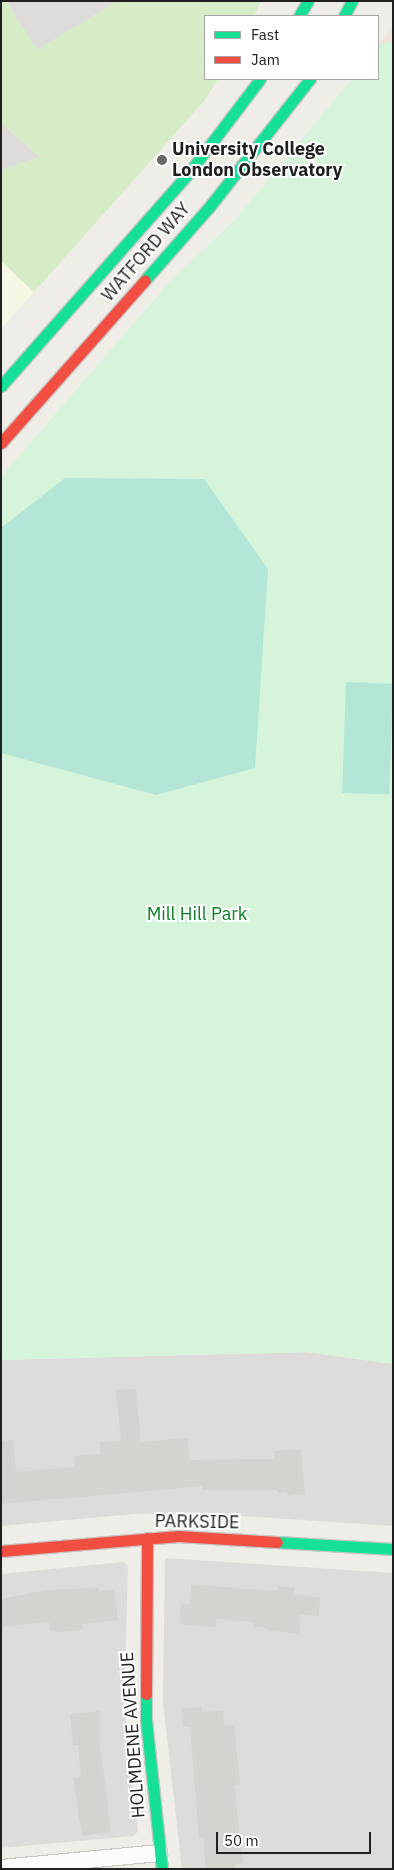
<!DOCTYPE html>
<html>
<head>
<meta charset="utf-8">
<style>
  body { margin:0 }
  #map { position:relative; width:394px; height:1870px; overflow:hidden; background:#eeede8; font-family:"IBM Plex Sans",sans-serif }
  div>[style] { position:absolute }
  .residential>* { inset:0; background:#dddcda }
  .commercial>* { inset:0; background:#f0e3de }
  .education>* { inset:0; background:#f5f7e4 }
  .grass>* { inset:0; background:#d6ecc6 }
  .park>* { inset:0; background:#d6f4da }
  .pitch>* { inset:0; background:#b3e6d7; transform-origin:0 0 }
  .building>* { inset:0; background:#d5d3cf }
  .roads { filter:drop-shadow(1px 0 #c7c6c4) drop-shadow(-1px 0 #c7c6c4) drop-shadow(0 1px #c7c6c4) drop-shadow(0 -1px #c7c6c4) }
  .street>* { height:16px; margin:-8px; padding:0 8px; transform-origin:8px; border-radius:8px; background:#fcfcfc }
  .fast>* { height:11px; margin:-5.5px; padding:0 5.5px; transform-origin:5.5px; border-radius:5.5px; background:#16e098 }
  .jam>* { height:11px; margin:-5.5px; padding:0 5.5px; transform-origin:5.5px; border-radius:5.5px; background:#f24e42 }
  .dots>* { width:14px; height:14px; translate:-50% -50%; box-sizing:border-box; border:2px solid #fff; border-radius:50% }
  span { translate:-50% -50%; white-space:nowrap; text-align:center; line-height:1.15; -webkit-text-stroke:4px #fff; paint-order:stroke }
  .poi-label { font-size:18px; color:#202020; font-weight:700 }
  .left { translate:0 -50%; text-align:left }
  .street-label { font-size:18px; color:#202020 }
  .park-label { font-size:18px; color:#0a8125 }
  .frame { position:absolute; inset:0; border:2px solid #202020; pointer-events:none }
  .legend { position:absolute; left:204px; top:15px; width:175px; height:65px; box-sizing:border-box; background:#fff; border:1px solid #a6a6a6; margin:0; padding:6px 9px; list-style:none; font-size:15px; color:#202020 }
  .legend li { display:flex; align-items:center; gap:10px; height:25px }
  .legend b { width:25px; border:1px solid #a6a6a6 }
  .scale { position:absolute; left:216px; top:1832px; width:155px; height:22px; box-sizing:border-box; border:2px solid #202020; border-top:0; padding-left:6px; font-size:15px; line-height:18px; white-space:nowrap; color:#202020; -webkit-text-stroke:4px #fff; paint-order:stroke }
</style>
</head>
<body>
<div id="map">
  <div class="residential">
    <i style="clip-path:polygon(6px 1px,118px 1px,37px 50px)"></i>
    <i style="clip-path:polygon(1px 123px,40px 157px,1px 170px)"></i>
    <i style="clip-path:polygon(307px 1352px,393px 1364px,393px 1526px,195px 1513px,134px 1514px,1px 1526px,1px 1360px)"></i>
    <i style="clip-path:polygon(165px 1558px,393px 1573px,393px 1869px,182px 1869px,163px 1702px)"></i>
    <i style="clip-path:polygon(124px 1562px,128px 1566px,124px 1706px,138px 1831px,134px 1836px,1px 1848px,1px 1574px)"></i>
  </div>
  <div class="commercial">
    <i style="clip-path:polygon(393px 26px,393px 41px,378px 45px)"></i>
  </div>
  <div class="education">
    <i style="clip-path:polygon(1px 261px,34px 292px,1px 329px)"></i>
  </div>
  <div class="grass">
    <i style="clip-path:polygon(1px 1px,6px 1px,37px 50px,118px 1px,261px 1px,254px 16px,205px 16px,205px 79px,218px 79px,204px 101px,34px 292px,1px 261px,1px 170px,40px 157px,1px 123px)"></i>
  </div>
  <div class="park">
    <i style="clip-path:polygon(393px 41px,393px 1364px,307px 1352px,1px 1360px,1px 477px,167px 285px,237px 218px,352px 79px,378px 79px,378px 45px)"></i>
  </div>
  <div class="pitch">
    <i style="clip-path:polygon(65px 478px,204px 479px,268px 569px,255px 768px,156px 795px,1px 753px,1px 528px)"></i>
    <i style="left:346px;top:682px;width:47px;height:111px;rotate:2deg"></i>
  </div>
  <div class="building">
    <i style="clip-path:polygon(136px 1389px,141px 1442px,188px 1438px,190px 1460px,275px 1459px,274px 1451px,301px 1449px,305px 1494px,288px 1496px,287px 1492px,278px 1493px,277px 1490px,202px 1490px,202px 1486px,1px 1504px,1px 1441px,13px 1440px,16px 1472px,75px 1467px,74px 1456px,101px 1454px,100px 1442px,121px 1441px,116px 1390px)"></i>
    <i style="clip-path:polygon(191px 1584px,270px 1591px,278px 1590px,278px 1586px,295px 1588px,294px 1595px,320px 1597px,319px 1616px,300px 1615px,299px 1633px,268px 1631px,268px 1628px,255px 1627px,255px 1622px,216px 1619px,215px 1627px,180px 1624px,181px 1603px,190px 1604px)"></i>
    <i style="clip-path:polygon(99px 1588px,99px 1591px,114px 1589px,118px 1620px,82px 1624px,83px 1630px,60px 1632px,50px 1631px,49px 1622px,1px 1627px,1px 1599px,46px 1590px)"></i>
    <i style="clip-path:polygon(202px 1707px,202px 1712px,223px 1711px,224px 1726px,234px 1725px,240px 1784px,234px 1785px,243px 1863px,235px 1864px,235px 1869px,206px 1869px,203px 1838px,199px 1839px,190px 1727px,183px 1727px,182px 1709px)"></i>
    <i style="clip-path:polygon(100px 1711px,100px 1743px,111px 1832px,82px 1836px,73px 1778px,81px 1777px,78px 1745px,73px 1745px,70px 1714px)"></i>
  </div>
  <div class="roads">
    <div class="street">
      <i style="left:1px;top:1868px;width:159px;rotate:-5.4deg"></i>
    </div>
    <div class="fast">
      <i style="left:299px;top:16px;width:17px;rotate:-59deg"></i>
      <i style="left:344px;top:16px;width:17px;rotate:-62deg"></i>
      <i style="left:145px;top:280px;width:98px;rotate:-48.7deg"></i>
      <i style="left:210px;top:206px;width:162px;rotate:-51.8deg"></i>
      <i style="left:1px;top:386px;width:283px;rotate:-48.6deg"></i>
      <i style="left:188px;top:174px;width:119px;rotate:-52.8deg"></i>
      <i style="left:277px;top:1542px;width:116px;rotate:3.5deg"></i>
      <i style="left:146px;top:1694px;width:26px;rotate:90deg"></i>
      <i style="left:146px;top:1720px;width:150px;rotate:83.9deg"></i>
    </div>
    <div class="jam">
      <i style="left:1px;top:443px;width:217px;rotate:-48.5deg"></i>
      <i style="left:1px;top:1551px;width:178px;rotate:-4.8deg"></i>
      <i style="left:178px;top:1536px;width:99px;rotate:3.5deg"></i>
      <i style="left:146px;top:1694px;width:156px;rotate:-89.6deg"></i>
    </div>
  </div>
  <div class="dots">
    <i style="left:162px;top:160px;background:#686866"></i>
  </div>
  <div class="poi-label">
    <span class="left" style="left:172px;top:160px">University College<br>London Observatory</span>
  </div>
  <div class="street-label">
    <span style="left:146px;top:252px;rotate:-49deg">WATFORD WAY</span>
    <span style="left:197px;top:1522px;rotate:1deg">PARKSIDE</span>
    <span style="left:133px;top:1735px;rotate:-94deg">HOLMDENE AVENUE</span>
  </div>
  <div class="park-label">
    <span style="left:197px;top:914px">Mill Hill Park</span>
  </div>
  <div class="frame"></div>
  <ul class="legend">
  <li><b style="height:6px;background:#16e098"></b>Fast</li>
  <li><b style="height:6px;background:#f24e42"></b>Jam</li>
  </ul>
  <div class="scale">50 m</div>
</div>
</body>
</html>
